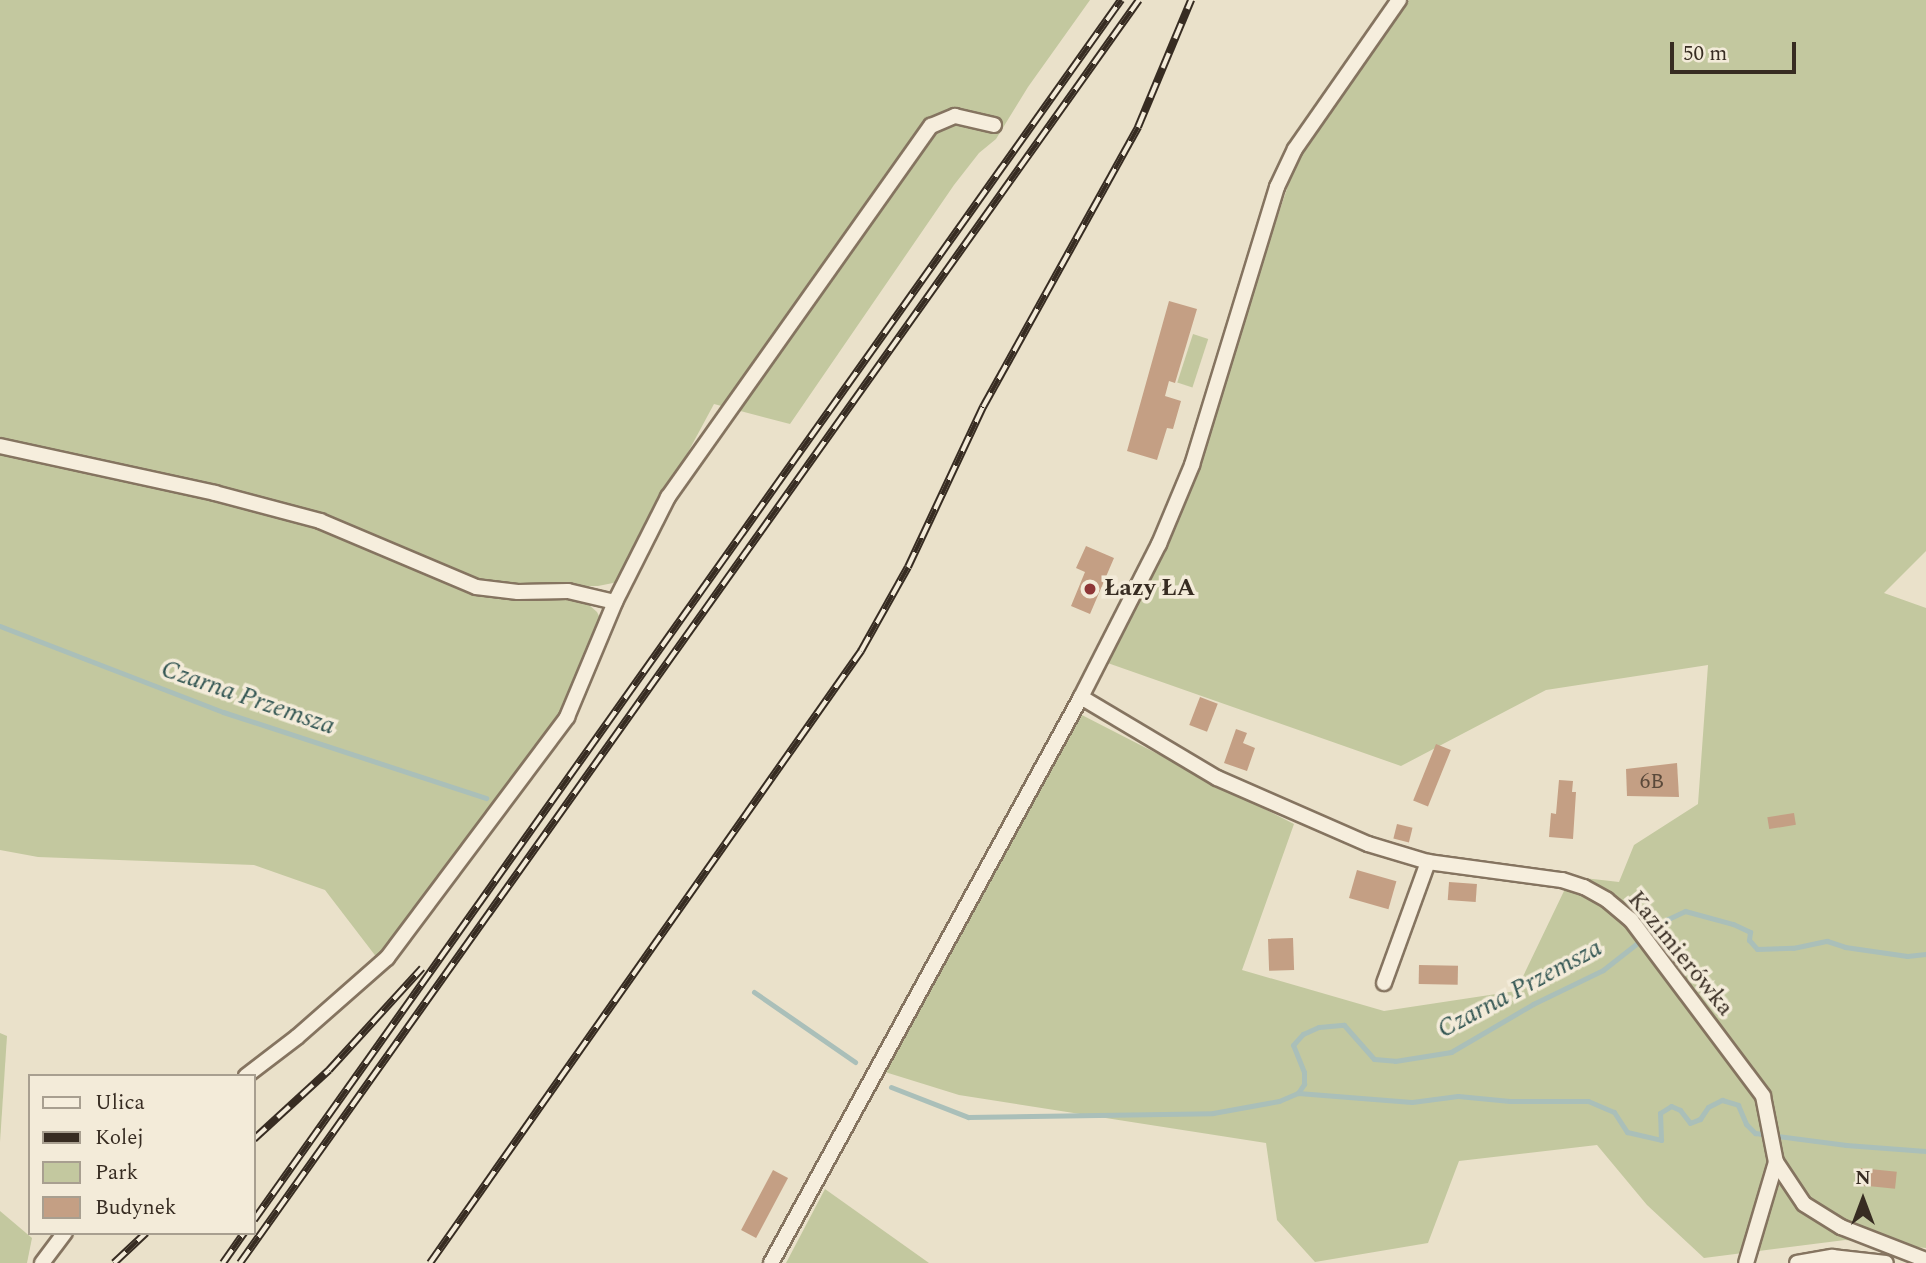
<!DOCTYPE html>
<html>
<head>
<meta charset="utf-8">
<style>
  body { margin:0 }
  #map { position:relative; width:1926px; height:1263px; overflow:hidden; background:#eae1ca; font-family:Spectral,serif }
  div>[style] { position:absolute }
  .green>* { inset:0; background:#c3c89f; transform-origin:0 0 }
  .stream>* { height:5px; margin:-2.5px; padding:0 2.5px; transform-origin:2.5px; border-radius:2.5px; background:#aabfb9 }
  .building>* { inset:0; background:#c49f84; transform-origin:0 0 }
  .roads { filter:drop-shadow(2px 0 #857460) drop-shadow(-2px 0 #857460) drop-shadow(0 2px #857460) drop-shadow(0 -2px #857460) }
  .street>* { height:14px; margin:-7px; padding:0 7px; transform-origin:7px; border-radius:7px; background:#f6eedd }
  .rail>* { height:8px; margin-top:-4px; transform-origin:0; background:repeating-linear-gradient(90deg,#f3ebd9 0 16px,#372c22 0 32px); box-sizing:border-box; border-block:2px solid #372c22 }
  .dots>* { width:19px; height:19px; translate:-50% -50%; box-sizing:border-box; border:4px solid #f3ebd9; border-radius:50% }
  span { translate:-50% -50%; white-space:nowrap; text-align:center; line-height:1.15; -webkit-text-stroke:7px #f3ebd9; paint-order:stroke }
  .number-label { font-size:21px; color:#5a493a }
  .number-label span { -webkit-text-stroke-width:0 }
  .poi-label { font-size:24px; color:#372c22; font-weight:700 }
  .left { translate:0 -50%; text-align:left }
  .street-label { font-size:24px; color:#372c22 }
  .water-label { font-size:26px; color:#335653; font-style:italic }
  .legend { position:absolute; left:28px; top:1074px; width:228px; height:161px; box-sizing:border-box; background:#f3ebd9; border:2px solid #a89f90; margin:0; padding:9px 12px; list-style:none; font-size:21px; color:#372c22 }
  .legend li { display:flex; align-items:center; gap:14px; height:35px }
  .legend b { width:35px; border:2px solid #a89f90 }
  .north { position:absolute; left:1828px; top:1165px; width:70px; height:70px; -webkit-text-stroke:5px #f3ebd9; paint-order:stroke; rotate:0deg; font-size:19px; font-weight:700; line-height:28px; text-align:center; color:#372c22 }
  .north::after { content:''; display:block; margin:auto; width:24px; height:32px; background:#372c22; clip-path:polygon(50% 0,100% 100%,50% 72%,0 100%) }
  .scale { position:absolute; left:1670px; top:42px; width:126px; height:32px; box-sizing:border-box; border:4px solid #372c22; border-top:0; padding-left:9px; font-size:21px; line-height:24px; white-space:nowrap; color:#372c22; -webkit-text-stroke:5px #f3ebd9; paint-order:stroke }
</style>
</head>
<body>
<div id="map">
  <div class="green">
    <i style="clip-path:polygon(0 0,1090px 0,1028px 87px,996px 139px,979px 153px,954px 185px,790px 424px,714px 404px,618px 582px,598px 586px,510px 587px,449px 571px,376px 535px,296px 507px,0 437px)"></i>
    <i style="clip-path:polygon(1409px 0,1926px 0,1926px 551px,1884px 593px,1926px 608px,1926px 1248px,1845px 1240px,1704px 1258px,1647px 1205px,1597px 1145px,1459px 1161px,1428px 1243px,1315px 1262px,1277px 1220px,1266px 1143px,959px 1095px,885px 1072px,1078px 713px,1294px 824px,1242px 970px,1384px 1011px,1516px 991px,1564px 891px,1584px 878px,1619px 882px,1634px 845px,1698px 804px,1708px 665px,1546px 690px,1401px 766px,1102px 661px,1165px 552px,1298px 156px)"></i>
    <i style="left:1193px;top:334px;width:16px;height:51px;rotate:18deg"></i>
    <i style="clip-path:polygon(0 453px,219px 500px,331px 530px,458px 588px,502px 597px,573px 598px,588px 604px,597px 612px,601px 620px,574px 722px,384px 967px,325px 890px,254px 865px,38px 857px,0 850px)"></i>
    <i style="clip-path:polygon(0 1033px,7px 1036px,0 1142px)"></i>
    <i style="clip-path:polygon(825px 1189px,929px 1263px,786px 1263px)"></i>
    <i style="clip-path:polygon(0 1211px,32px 1238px,27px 1263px,0 1263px)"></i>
  </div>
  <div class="stream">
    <i style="left:0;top:626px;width:239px;rotate:21.1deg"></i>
    <i style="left:223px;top:712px;width:277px;rotate:18.1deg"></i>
    <i style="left:754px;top:992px;width:123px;rotate:34.7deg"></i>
    <i style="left:891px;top:1087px;width:83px;rotate:21.3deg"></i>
    <i style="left:968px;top:1117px;width:245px;rotate:-0.9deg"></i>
    <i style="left:1213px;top:1113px;width:67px;rotate:-10.3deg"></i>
    <i style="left:1279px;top:1101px;width:21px;rotate:-23deg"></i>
    <i style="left:1298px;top:1093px;width:11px;rotate:-56deg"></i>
    <i style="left:1304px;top:1084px;width:12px;rotate:-90deg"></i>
    <i style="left:1304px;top:1072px;width:29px;rotate:-112deg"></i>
    <i style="left:1293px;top:1045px;width:15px;rotate:-48deg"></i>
    <i style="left:1303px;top:1034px;width:17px;rotate:-24deg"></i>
    <i style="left:1319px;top:1027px;width:25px;rotate:-5deg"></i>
    <i style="left:1344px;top:1025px;width:45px;rotate:48.6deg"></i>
    <i style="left:1374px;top:1059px;width:21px;rotate:5deg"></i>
    <i style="left:1395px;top:1061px;width:57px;rotate:-9.1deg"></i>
    <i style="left:1451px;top:1052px;width:95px;rotate:-30.3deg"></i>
    <i style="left:1533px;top:1004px;width:78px;rotate:-25.9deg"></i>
    <i style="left:1603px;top:970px;width:83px;rotate:-38.1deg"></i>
    <i style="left:1668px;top:919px;width:19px;rotate:-25deg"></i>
    <i style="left:1685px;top:911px;width:50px;rotate:15.2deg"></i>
    <i style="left:1733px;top:924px;width:19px;rotate:25deg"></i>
    <i style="left:1750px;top:932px;width:8px;rotate:97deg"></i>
    <i style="left:1749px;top:940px;width:12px;rotate:48deg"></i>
    <i style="left:1757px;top:949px;width:36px;rotate:-2deg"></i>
    <i style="left:1793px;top:948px;width:35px;rotate:-12deg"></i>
    <i style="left:1827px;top:941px;width:19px;rotate:18deg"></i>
    <i style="left:1845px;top:947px;width:63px;rotate:8.3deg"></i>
    <i style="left:1907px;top:956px;width:19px;rotate:-6deg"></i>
    <i style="left:1298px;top:1093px;width:114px;rotate:4.5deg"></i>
    <i style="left:1412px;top:1102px;width:46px;rotate:-7.4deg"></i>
    <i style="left:1458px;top:1096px;width:52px;rotate:5.5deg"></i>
    <i style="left:1510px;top:1101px;width:78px"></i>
    <i style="left:1588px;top:1101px;width:28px;rotate:23deg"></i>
    <i style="left:1614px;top:1112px;width:24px;rotate:57deg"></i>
    <i style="left:1627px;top:1132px;width:35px;rotate:13deg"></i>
    <i style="left:1661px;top:1140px;width:27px;rotate:-92deg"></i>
    <i style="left:1660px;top:1113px;width:13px;rotate:-32deg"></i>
    <i style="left:1671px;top:1106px;width:10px;rotate:24deg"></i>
    <i style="left:1680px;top:1110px;width:16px;rotate:52deg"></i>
    <i style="left:1690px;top:1123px;width:11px;rotate:-22deg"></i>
    <i style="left:1700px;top:1119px;width:14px;rotate:-56deg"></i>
    <i style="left:1708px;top:1107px;width:16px;rotate:-27deg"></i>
    <i style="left:1722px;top:1100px;width:17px;rotate:17deg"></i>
    <i style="left:1738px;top:1105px;width:21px;rotate:67deg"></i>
    <i style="left:1746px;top:1124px;width:13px;rotate:45deg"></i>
    <i style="left:1755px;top:1133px;width:92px;rotate:7.5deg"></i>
    <i style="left:1846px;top:1145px;width:80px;rotate:4.3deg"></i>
  </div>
  <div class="building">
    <i style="clip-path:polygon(1169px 301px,1197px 309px,1175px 383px,1169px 381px,1165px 396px,1181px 401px,1173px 429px,1167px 428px,1157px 460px,1127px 451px)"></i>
    <i style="clip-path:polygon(1086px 546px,1114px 558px,1090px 614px,1071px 606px,1085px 572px,1076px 568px)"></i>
    <i style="left:1200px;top:697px;width:19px;height:30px;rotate:21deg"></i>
    <i style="clip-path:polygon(1236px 729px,1247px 733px,1243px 743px,1255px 748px,1247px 771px,1224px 763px)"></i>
    <i style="left:1436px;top:744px;width:16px;height:61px;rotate:22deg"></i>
    <i style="clip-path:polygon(1677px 763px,1679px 797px,1627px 796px,1626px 769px)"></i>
    <i style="clip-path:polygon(1559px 780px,1573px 781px,1572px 792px,1576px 792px,1573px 839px,1549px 837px,1551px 813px,1556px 814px)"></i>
    <i style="left:1794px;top:813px;width:12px;height:27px;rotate:81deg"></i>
    <i style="left:1397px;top:824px;width:16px;height:15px;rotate:14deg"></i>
    <i style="left:1357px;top:870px;width:41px;height:29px;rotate:16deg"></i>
    <i style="left:1449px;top:882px;width:28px;height:18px;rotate:4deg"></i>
    <i style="left:1293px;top:938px;width:32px;height:25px;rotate:88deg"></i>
    <i style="left:1419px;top:965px;width:39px;height:19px;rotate:1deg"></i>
    <i style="left:1860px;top:1168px;width:37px;height:17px;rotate:6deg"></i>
    <i style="left:773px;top:1170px;width:17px;height:68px;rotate:28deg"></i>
  </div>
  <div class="roads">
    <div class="street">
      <i style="left:0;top:446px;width:220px;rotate:12.3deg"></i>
      <i style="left:215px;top:493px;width:109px;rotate:14.9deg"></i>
      <i style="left:320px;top:521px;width:169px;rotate:22.9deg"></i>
      <i style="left:476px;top:587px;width:42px;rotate:6.8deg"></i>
      <i style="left:518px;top:592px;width:50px;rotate:-1.1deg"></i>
      <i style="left:568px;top:591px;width:48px;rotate:13.2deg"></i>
      <i style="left:1081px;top:697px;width:158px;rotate:30.8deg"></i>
      <i style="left:1217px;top:778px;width:165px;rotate:23.6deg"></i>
      <i style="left:1368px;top:844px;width:63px;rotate:16.7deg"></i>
      <i style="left:1428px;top:862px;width:135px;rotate:7.7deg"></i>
      <i style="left:1562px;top:880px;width:23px;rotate:18deg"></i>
      <i style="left:1584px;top:887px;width:26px;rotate:29deg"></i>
      <i style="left:1607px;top:900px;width:31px;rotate:40deg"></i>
      <i style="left:1631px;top:920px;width:220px;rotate:53.1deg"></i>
      <i style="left:1763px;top:1096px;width:67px;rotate:78.9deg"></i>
      <i style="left:1776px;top:1162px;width:105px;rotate:106.5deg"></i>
      <i style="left:1384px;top:983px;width:129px;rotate:-70deg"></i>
      <i style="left:246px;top:1076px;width:64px;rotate:-37.4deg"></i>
      <i style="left:297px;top:1037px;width:120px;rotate:-41.3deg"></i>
      <i style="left:387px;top:958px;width:301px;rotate:-53.2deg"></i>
      <i style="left:567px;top:717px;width:125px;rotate:-67.3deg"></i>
      <i style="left:615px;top:602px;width:118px;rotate:-63.2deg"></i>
      <i style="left:668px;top:497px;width:455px;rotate:-54.7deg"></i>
      <i style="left:931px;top:126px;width:26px;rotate:-23deg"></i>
      <i style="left:955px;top:116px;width:40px;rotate:13deg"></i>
      <i style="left:1776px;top:1162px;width:50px;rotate:56.3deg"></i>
      <i style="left:1804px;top:1204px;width:44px;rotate:31.9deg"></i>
      <i style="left:1841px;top:1227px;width:91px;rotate:21.2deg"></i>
      <i style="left:42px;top:1263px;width:38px;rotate:-53deg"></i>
      <i style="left:771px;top:1263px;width:645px;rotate:-61.29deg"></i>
      <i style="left:1081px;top:697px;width:172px;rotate:-63deg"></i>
      <i style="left:1159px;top:544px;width:86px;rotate:-67.3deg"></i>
      <i style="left:1192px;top:465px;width:291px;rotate:-73deg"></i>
      <i style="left:1277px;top:187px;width:42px;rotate:-64.7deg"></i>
      <i style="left:1295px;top:149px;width:182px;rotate:-55.1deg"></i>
      <i style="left:1797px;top:1263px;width:36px;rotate:-10deg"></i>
      <i style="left:1832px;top:1257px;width:54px;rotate:6.3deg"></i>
    </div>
  </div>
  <div class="rail">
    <i style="left:254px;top:1139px;width:102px;rotate:-42.6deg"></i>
    <i style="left:329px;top:1070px;width:138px;rotate:-47.6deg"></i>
    <i style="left:254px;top:1220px;width:1497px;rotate:-54.6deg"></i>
    <i style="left:114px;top:1263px;width:44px;rotate:-43.2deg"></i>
    <i style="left:223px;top:1263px;width:37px;rotate:-55deg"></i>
    <i style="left:240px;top:1263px;width:1550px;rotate:-54.56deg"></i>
    <i style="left:430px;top:1263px;width:749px;rotate:-54.84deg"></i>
    <i style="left:861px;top:651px;width:96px;rotate:-60.8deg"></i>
    <i style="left:908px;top:567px;width:177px;rotate:-64.9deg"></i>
    <i style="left:983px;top:407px;width:320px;rotate:-61deg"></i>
    <i style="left:1138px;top:127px;width:138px;rotate:-67.3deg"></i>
  </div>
  <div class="dots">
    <i style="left:1090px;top:589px;background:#8e3637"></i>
  </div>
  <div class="number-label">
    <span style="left:1652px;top:782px">6B</span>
  </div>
  <div class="poi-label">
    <span class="left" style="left:1104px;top:589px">Łazy ŁA</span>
  </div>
  <div class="street-label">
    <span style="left:1680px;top:954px;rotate:51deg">Kazimierówka</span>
  </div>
  <div class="water-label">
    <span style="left:248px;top:698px;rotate:19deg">Czarna Przemsza</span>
    <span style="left:1520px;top:989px;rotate:-28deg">Czarna Przemsza</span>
  </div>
  <ul class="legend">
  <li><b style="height:9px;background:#f6eedd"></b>Ulica</li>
  <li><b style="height:9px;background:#372c22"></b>Kolej</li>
  <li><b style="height:19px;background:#c3c89f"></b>Park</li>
  <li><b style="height:19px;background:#c49f84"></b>Budynek</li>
  </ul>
  <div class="north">N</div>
  <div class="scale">50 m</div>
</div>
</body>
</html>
